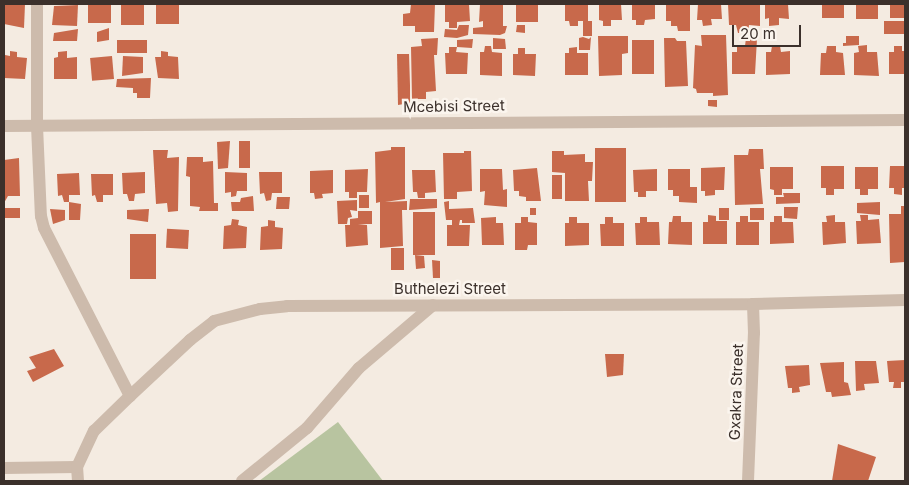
<!DOCTYPE html>
<html>
<head>
<meta charset="utf-8">
<style>
  body { margin:0 }
  #map { position:relative; width:909px; height:485px; overflow:hidden; background:#f4ebe1; font-family:Inter,sans-serif }
  div>[style] { position:absolute }
  .green>* { inset:0; background:#b8c4a0 }
  .building>* { inset:0; background:#c8694b; transform-origin:0 0 }
  .street>* { height:12px; margin:-6px; padding:0 6px; transform-origin:6px; border-radius:6px; background:#cdbbac }
  span { translate:-50% -50%; white-space:nowrap; text-align:center; line-height:1.15; -webkit-text-stroke:5px #fbf5ee; paint-order:stroke }
  .street-label { font-size:15px; color:#3b302b }
  .frame { position:absolute; inset:0; border:5px solid #3b302b; pointer-events:none }
  .scale { position:absolute; left:732px; top:25px; width:69px; height:22px; box-sizing:border-box; border:2px solid #3b302b; border-top:0; padding-left:6px; font-size:15px; line-height:18px; white-space:nowrap; color:#3b302b; -webkit-text-stroke:4px #fbf5ee; paint-order:stroke }
</style>
</head>
<body>
<div id="map">
  <div class="green">
    <i style="clip-path:polygon(338px 422px,383px 481px,259px 481px)"></i>
  </div>
  <div class="building">
    <i style="clip-path:polygon(4px 4px,25px 4px,24px 28px,4px 24px)"></i>
    <i style="left:88px;top:4px;width:23px;height:19px"></i>
    <i style="left:121px;top:4px;width:23px;height:21px"></i>
    <i style="left:156px;top:4px;width:23px;height:20px"></i>
    <i style="clip-path:polygon(411px 4px,435px 4px,434px 32px,415px 32px,415px 26px,403px 26px,403px 14px,410px 13px)"></i>
    <i style="clip-path:polygon(445px 4px,469px 4px,470px 21px,457px 22px,457px 28px,449px 28px,449px 22px,445px 22px)"></i>
    <i style="clip-path:polygon(480px 4px,503px 4px,503px 26px,507px 26px,505px 33px,500px 35px,473px 34px,473px 28px,483px 27px,483px 21px,479px 22px)"></i>
    <i style="left:516px;top:4px;width:22px;height:18px"></i>
    <i style="clip-path:polygon(565px 4px,588px 4px,588px 21px,592px 21px,592px 36px,583px 36px,583px 21px,578px 21px,578px 26px,570px 26px,569px 21px,565px 21px)"></i>
    <i style="clip-path:polygon(599px 4px,621px 4px,622px 20px,611px 20px,611px 26px,603px 26px,603px 21px,599px 20px)"></i>
    <i style="clip-path:polygon(632px 4px,655px 4px,655px 19px,645px 20px,644px 25px,636px 25px,636px 20px,632px 20px)"></i>
    <i style="clip-path:polygon(666px 4px,690px 4px,690px 31px,678px 31px,677px 26px,671px 26px,671px 21px,666px 21px)"></i>
    <i style="clip-path:polygon(698px 4px,721px 4px,722px 19px,711px 19px,712px 25px,703px 26px,702px 20px,697px 20px)"></i>
    <i style="clip-path:polygon(728px 4px,760px 4px,760px 26px,749px 25px,748px 33px,738px 33px,736px 25px,729px 25px)"></i>
    <i style="clip-path:polygon(765px 4px,788px 4px,789px 19px,779px 18px,779px 25px,769px 26px,769px 18px,765px 19px)"></i>
    <i style="left:822px;top:4px;width:22px;height:14px"></i>
    <i style="left:856px;top:4px;width:22px;height:15px"></i>
    <i style="left:890px;top:4px;width:15px;height:14px"></i>
    <i style="clip-path:polygon(78px 5px,77px 26px,52px 25px,54px 6px)"></i>
    <i style="left:905px;top:21px;width:13px;height:21px;rotate:90deg"></i>
    <i style="clip-path:polygon(459px 25px,469px 25px,468px 35px,457px 38px,444px 37px,445px 29px,457px 30px)"></i>
    <i style="clip-path:polygon(517px 25px,525px 25px,525px 33px,516px 32px)"></i>
    <i style="clip-path:polygon(109px 28px,109px 40px,97px 42px,97px 32px)"></i>
    <i style="clip-path:polygon(78px 29px,77px 41px,53px 41px,54px 33px)"></i>
    <i style="clip-path:polygon(701px 35px,726px 35px,728px 95px,713px 96px,713px 93px,697px 93px,696px 89px,693px 88px,695px 45px,702px 46px)"></i>
    <i style="clip-path:polygon(598px 36px,628px 36px,628px 53px,622px 54px,622px 75px,599px 76px)"></i>
    <i style="clip-path:polygon(846px 36px,859px 36px,859px 45px,843px 46px,843px 43px,846px 43px)"></i>
    <i style="clip-path:polygon(583px 37px,589px 39px,591px 37px,590px 50px,579px 50px,579px 38px)"></i>
    <i style="clip-path:polygon(438px 38px,437px 55px,434px 55px,436px 91px,426px 92px,426px 99px,412px 99px,411px 47px,422px 46px,421px 39px)"></i>
    <i style="clip-path:polygon(493px 38px,505px 39px,506px 49px,493px 49px)"></i>
    <i style="clip-path:polygon(664px 38px,675px 38px,677px 41px,686px 41px,688px 86px,665px 87px)"></i>
    <i style="clip-path:polygon(746px 38px,757px 39px,755px 74px,732px 74px,732px 52px,737px 52px,737px 45px,745px 46px)"></i>
    <i style="clip-path:polygon(473px 39px,472px 48px,457px 47px,457px 40px)"></i>
    <i style="left:147px;top:40px;width:13px;height:30px;rotate:90deg"></i>
    <i style="left:632px;top:40px;width:22px;height:34px"></i>
    <i style="clip-path:polygon(867px 45px,867px 52px,877px 52px,879px 76px,854px 75px,854px 53px,859px 52px,858px 46px)"></i>
    <i style="clip-path:polygon(485px 46px,491px 46px,492px 52px,502px 53px,502px 76px,480px 75px,480px 52px,484px 52px)"></i>
    <i style="clip-path:polygon(772px 46px,780px 46px,781px 52px,790px 51px,790px 74px,766px 75px,766px 52px,771px 52px)"></i>
    <i style="clip-path:polygon(827px 46px,836px 46px,836px 52px,843px 53px,845px 75px,820px 75px,821px 53px,826px 53px)"></i>
    <i style="clip-path:polygon(894px 46px,902px 46px,902px 51px,905px 51px,905px 74px,889px 74px,889px 52px,894px 52px)"></i>
    <i style="clip-path:polygon(449px 47px,457px 47px,456px 52px,468px 53px,467px 74px,446px 74px,445px 53px,449px 53px)"></i>
    <i style="clip-path:polygon(577px 47px,577px 53px,588px 53px,588px 75px,565px 75px,565px 53px,569px 53px,569px 48px)"></i>
    <i style="clip-path:polygon(518px 48px,525px 48px,525px 54px,536px 54px,535px 76px,513px 75px,513px 54px,518px 54px)"></i>
    <i style="clip-path:polygon(10px 51px,17px 52px,17px 57px,27px 58px,25px 79px,4px 78px,5px 55px,10px 56px)"></i>
    <i style="clip-path:polygon(67px 51px,67px 58px,77px 57px,77px 79px,54px 79px,54px 58px,58px 57px,58px 52px)"></i>
    <i style="clip-path:polygon(161px 51px,168px 52px,168px 56px,178px 57px,179px 79px,158px 78px,155px 57px,161px 57px)"></i>
    <i style="clip-path:polygon(397px 54px,409px 54px,410px 86px,410px 103px,398px 105px)"></i>
    <i style="left:112px;top:56px;width:23px;height:22px;rotate:85deg"></i>
    <i style="clip-path:polygon(123px 56px,143px 57px,143px 73px,122px 76px)"></i>
    <i style="clip-path:polygon(151px 78px,150px 98px,137px 98px,137px 93px,133px 93px,133px 88px,116px 87px,117px 79px)"></i>
    <i style="clip-path:polygon(708px 100px,717px 100px,717px 107px,708px 106px)"></i>
    <i style="clip-path:polygon(230px 141px,228px 168px,218px 169px,217px 142px)"></i>
    <i style="left:239px;top:141px;width:11px;height:27px"></i>
    <i style="clip-path:polygon(391px 147px,405px 147px,405px 199px,385px 202px,407px 201px,407px 210px,402px 210px,403px 246px,380px 248px,380px 202px,376px 203px,375px 152px,391px 150px)"></i>
    <i style="left:595px;top:148px;width:31px;height:54px"></i>
    <i style="clip-path:polygon(749px 149px,763px 149px,764px 169px,760px 169px,763px 204px,735px 205px,734px 155px,748px 155px)"></i>
    <i style="clip-path:polygon(153px 150px,168px 150px,167px 158px,179px 157px,178px 211px,168px 212px,167px 203px,156px 204px)"></i>
    <i style="clip-path:polygon(464px 151px,471px 151px,472px 191px,457px 192px,457px 199px,444px 199px,443px 153px,464px 153px)"></i>
    <i style="clip-path:polygon(552px 151px,564px 151px,564px 155px,585px 154px,585px 162px,593px 162px,592px 181px,588px 181px,589px 201px,565px 201px,565px 173px,552px 172px)"></i>
    <i style="clip-path:polygon(187px 157px,203px 157px,203px 162px,213px 161px,214px 203px,218px 203px,218px 211px,199px 211px,200px 207px,190px 206px,190px 177px,186px 176px)"></i>
    <i style="clip-path:polygon(19px 158px,20px 196px,8px 196px,4px 203px,4px 160px)"></i>
    <i style="clip-path:polygon(821px 166px,844px 166px,844px 189px,834px 189px,834px 195px,826px 195px,826px 188px,821px 188px)"></i>
    <i style="clip-path:polygon(890px 166px,905px 166px,905px 188px,902px 188px,902px 195px,894px 194px,894px 188px,889px 188px)"></i>
    <i style="clip-path:polygon(725px 167px,724px 190px,715px 190px,715px 195px,705px 196px,705px 191px,701px 191px,701px 168px)"></i>
    <i style="clip-path:polygon(770px 167px,793px 167px,793px 189px,782px 189px,782px 195px,774px 195px,774px 190px,770px 189px)"></i>
    <i style="clip-path:polygon(855px 167px,878px 167px,878px 189px,868px 189px,868px 195px,860px 195px,860px 189px,855px 189px)"></i>
    <i style="clip-path:polygon(537px 168px,541px 201px,526px 201px,526px 197px,519px 196px,519px 191px,514px 191px,513px 170px)"></i>
    <i style="clip-path:polygon(368px 169px,367px 192px,357px 192px,357px 198px,349px 198px,349px 192px,345px 192px,345px 170px)"></i>
    <i style="clip-path:polygon(480px 169px,502px 169px,503px 190px,507px 189px,507px 207px,484px 205px,485px 191px,480px 192px)"></i>
    <i style="clip-path:polygon(657px 169px,657px 191px,646px 191px,646px 197px,638px 197px,638px 192px,634px 192px,633px 170px)"></i>
    <i style="clip-path:polygon(668px 169px,690px 169px,690px 187px,697px 187px,697px 203px,679px 202px,679px 196px,673px 196px,673px 190px,668px 190px)"></i>
    <i style="clip-path:polygon(333px 170px,333px 193px,322px 194px,323px 198px,315px 199px,314px 193px,310px 193px,310px 171px)"></i>
    <i style="clip-path:polygon(412px 170px,435px 170px,436px 192px,425px 193px,425px 198px,418px 198px,417px 192px,413px 192px)"></i>
    <i style="clip-path:polygon(145px 172px,145px 193px,135px 194px,134px 201px,129px 201px,127px 194px,123px 194px,122px 173px)"></i>
    <i style="clip-path:polygon(225px 172px,247px 173px,247px 191px,237px 191px,236px 196px,231px 197px,231px 192px,225px 193px)"></i>
    <i style="clip-path:polygon(259px 172px,282px 172px,282px 193px,272px 193px,271px 200px,266px 201px,264px 193px,260px 194px)"></i>
    <i style="clip-path:polygon(79px 173px,80px 195px,69px 195px,69px 202px,64px 202px,62px 195px,58px 196px,57px 174px)"></i>
    <i style="clip-path:polygon(91px 174px,113px 174px,113px 195px,103px 195px,103px 202px,97px 202px,95px 195px,92px 196px)"></i>
    <i style="left:552px;top:175px;width:10px;height:24px"></i>
    <i style="clip-path:polygon(783px 193px,800px 193px,800px 203px,776px 204px,776px 197px,784px 197px)"></i>
    <i style="left:359px;top:195px;width:10px;height:13px"></i>
    <i style="clip-path:polygon(253px 196px,254px 211px,232px 211px,231px 202px,240px 202px,241px 198px)"></i>
    <i style="clip-path:polygon(277px 197px,290px 197px,289px 209px,276px 209px)"></i>
    <i style="clip-path:polygon(410px 199px,437px 199px,437px 208px,409px 210px)"></i>
    <i style="clip-path:polygon(357px 200px,357px 211px,350px 210px,352px 217px,348px 218px,347px 224px,338px 224px,337px 201px)"></i>
    <i style="clip-path:polygon(449px 201px,449px 209px,473px 208px,475px 223px,462px 223px,462px 220px,460px 220px,459px 225px,470px 225px,469px 246px,447px 246px,447px 225px,452px 225px,452px 220px,446px 220px,444px 202px)"></i>
    <i style="clip-path:polygon(69px 202px,81px 204px,80px 220px,69px 220px)"></i>
    <i style="clip-path:polygon(880px 202px,880px 215px,857px 213px,857px 203px)"></i>
    <i style="clip-path:polygon(901px 206px,905px 206px,905px 262px,890px 263px,889px 214px,901px 214px)"></i>
    <i style="clip-path:polygon(784px 207px,798px 207px,797px 219px,784px 218px)"></i>
    <i style="left:20px;top:208px;width:10px;height:16px;rotate:90deg"></i>
    <i style="left:530px;top:208px;width:6px;height:7px"></i>
    <i style="left:719px;top:208px;width:10px;height:12px"></i>
    <i style="left:750px;top:208px;width:14px;height:12px"></i>
    <i style="clip-path:polygon(50px 209px,65px 210px,65px 220px,53px 224px)"></i>
    <i style="clip-path:polygon(149px 209px,148px 222px,127px 219px,127px 210px)"></i>
    <i style="clip-path:polygon(358px 211px,372px 211px,372px 224px,358px 224px,367px 225px,368px 245px,346px 247px,345px 225px,350px 225px,350px 219px,358px 218px)"></i>
    <i style="left:413px;top:212px;width:22px;height:43px"></i>
    <i style="clip-path:polygon(708px 215px,716px 216px,716px 221px,727px 221px,727px 244px,703px 244px,703px 222px,708px 222px)"></i>
    <i style="clip-path:polygon(835px 215px,835px 222px,845px 222px,846px 243px,823px 245px,822px 222px,827px 222px,826px 216px)"></i>
    <i style="clip-path:polygon(860px 215px,868px 215px,868px 220px,879px 219px,881px 243px,857px 244px,856px 221px,861px 221px)"></i>
    <i style="clip-path:polygon(673px 216px,681px 216px,681px 222px,692px 222px,692px 245px,668px 244px,669px 222px,672px 222px)"></i>
    <i style="clip-path:polygon(740px 216px,748px 216px,748px 222px,759px 222px,759px 245px,736px 245px,736px 222px,740px 222px)"></i>
    <i style="clip-path:polygon(774px 216px,782px 216px,782px 222px,793px 222px,794px 243px,770px 244px,770px 222px,774px 222px)"></i>
    <i style="clip-path:polygon(496px 217px,496px 223px,503px 223px,504px 245px,482px 245px,481px 218px)"></i>
    <i style="clip-path:polygon(521px 217px,528px 217px,528px 222px,537px 223px,537px 245px,528px 245px,527px 250px,515px 250px,515px 223px,521px 223px)"></i>
    <i style="clip-path:polygon(569px 217px,577px 217px,577px 223px,589px 223px,589px 245px,565px 246px,565px 223px,569px 223px)"></i>
    <i style="clip-path:polygon(605px 217px,613px 217px,613px 223px,624px 223px,624px 246px,601px 246px,600px 224px,605px 224px)"></i>
    <i style="clip-path:polygon(640px 217px,647px 217px,647px 222px,659px 222px,660px 245px,636px 245px,635px 223px,640px 223px)"></i>
    <i style="clip-path:polygon(232px 219px,239px 220px,238px 225px,247px 227px,246px 248px,223px 249px,224px 226px,231px 225px)"></i>
    <i style="clip-path:polygon(268px 220px,275px 221px,275px 227px,283px 228px,282px 249px,260px 250px,261px 227px,268px 226px)"></i>
    <i style="left:189px;top:230px;width:19px;height:22px;rotate:93deg"></i>
    <i style="left:156px;top:234px;width:45px;height:26px;rotate:90deg"></i>
    <i style="left:391px;top:248px;width:13px;height:22px"></i>
    <i style="clip-path:polygon(415px 255px,424px 256px,425px 268px,416px 269px)"></i>
    <i style="clip-path:polygon(432px 260px,440px 261px,440px 278px,433px 278px)"></i>
    <i style="clip-path:polygon(54px 349px,64px 366px,33px 382px,27px 371px,36px 368px,29px 357px)"></i>
    <i style="clip-path:polygon(605px 354px,624px 354px,623px 375px,607px 377px)"></i>
    <i style="clip-path:polygon(905px 360px,905px 382px,901px 382px,901px 388px,893px 388px,894px 382px,889px 382px,887px 361px)"></i>
    <i style="clip-path:polygon(855px 361px,876px 361px,879px 383px,864px 384px,865px 390px,856px 391px)"></i>
    <i style="clip-path:polygon(844px 362px,844px 382px,848px 383px,851px 395px,832px 397px,831px 392px,826px 392px,820px 363px)"></i>
    <i style="clip-path:polygon(809px 365px,810px 385px,799px 387px,800px 392px,792px 393px,792px 388px,788px 388px,785px 366px)"></i>
    <i style="clip-path:polygon(838px 444px,876px 457px,868px 481px,832px 481px)"></i>
  </div>
  <div class="street">
    <i style="left:37px;top:4px;width:122px;rotate:90deg"></i>
    <i style="left:37px;top:126px;width:90px;rotate:87.5deg"></i>
    <i style="left:41px;top:216px;width:12px;rotate:76deg"></i>
    <i style="left:44px;top:228px;width:189px;rotate:62.9deg"></i>
    <i style="left:4px;top:126px;width:901px;rotate:-0.38deg"></i>
    <i style="left:4px;top:468px;width:73px;rotate:-0.8deg"></i>
    <i style="left:78px;top:481px;width:14px;rotate:-94deg"></i>
    <i style="left:77px;top:467px;width:40px;rotate:-65deg"></i>
    <i style="left:94px;top:431px;width:50px;rotate:-44.2deg"></i>
    <i style="left:130px;top:396px;width:82px;rotate:-43deg"></i>
    <i style="left:190px;top:340px;width:31px;rotate:-38deg"></i>
    <i style="left:214px;top:321px;width:48px;rotate:-14.6deg"></i>
    <i style="left:260px;top:309px;width:27px;rotate:-6deg"></i>
    <i style="left:287px;top:306px;width:466px;rotate:-0.2deg"></i>
    <i style="left:753px;top:304px;width:152px;rotate:-1.5deg"></i>
    <i style="left:242px;top:481px;width:84px;rotate:-39.2deg"></i>
    <i style="left:307px;top:428px;width:79px;rotate:-49.1deg"></i>
    <i style="left:359px;top:368px;width:97px;rotate:-40.4deg"></i>
    <i style="left:748px;top:481px;width:148px;rotate:-87.7deg"></i>
    <i style="left:754px;top:333px;width:29px;rotate:-92deg"></i>
  </div>
  <div class="street-label">
    <span style="left:454px;top:106px;rotate:-1deg">Mcebisi Street</span>
    <span style="left:450px;top:289px">Buthelezi Street</span>
    <span style="left:736px;top:392px;rotate:-88deg">Gxakra Street</span>
  </div>
  <div class="frame"></div>
  <div class="scale">20 m</div>
</div>
</body>
</html>
